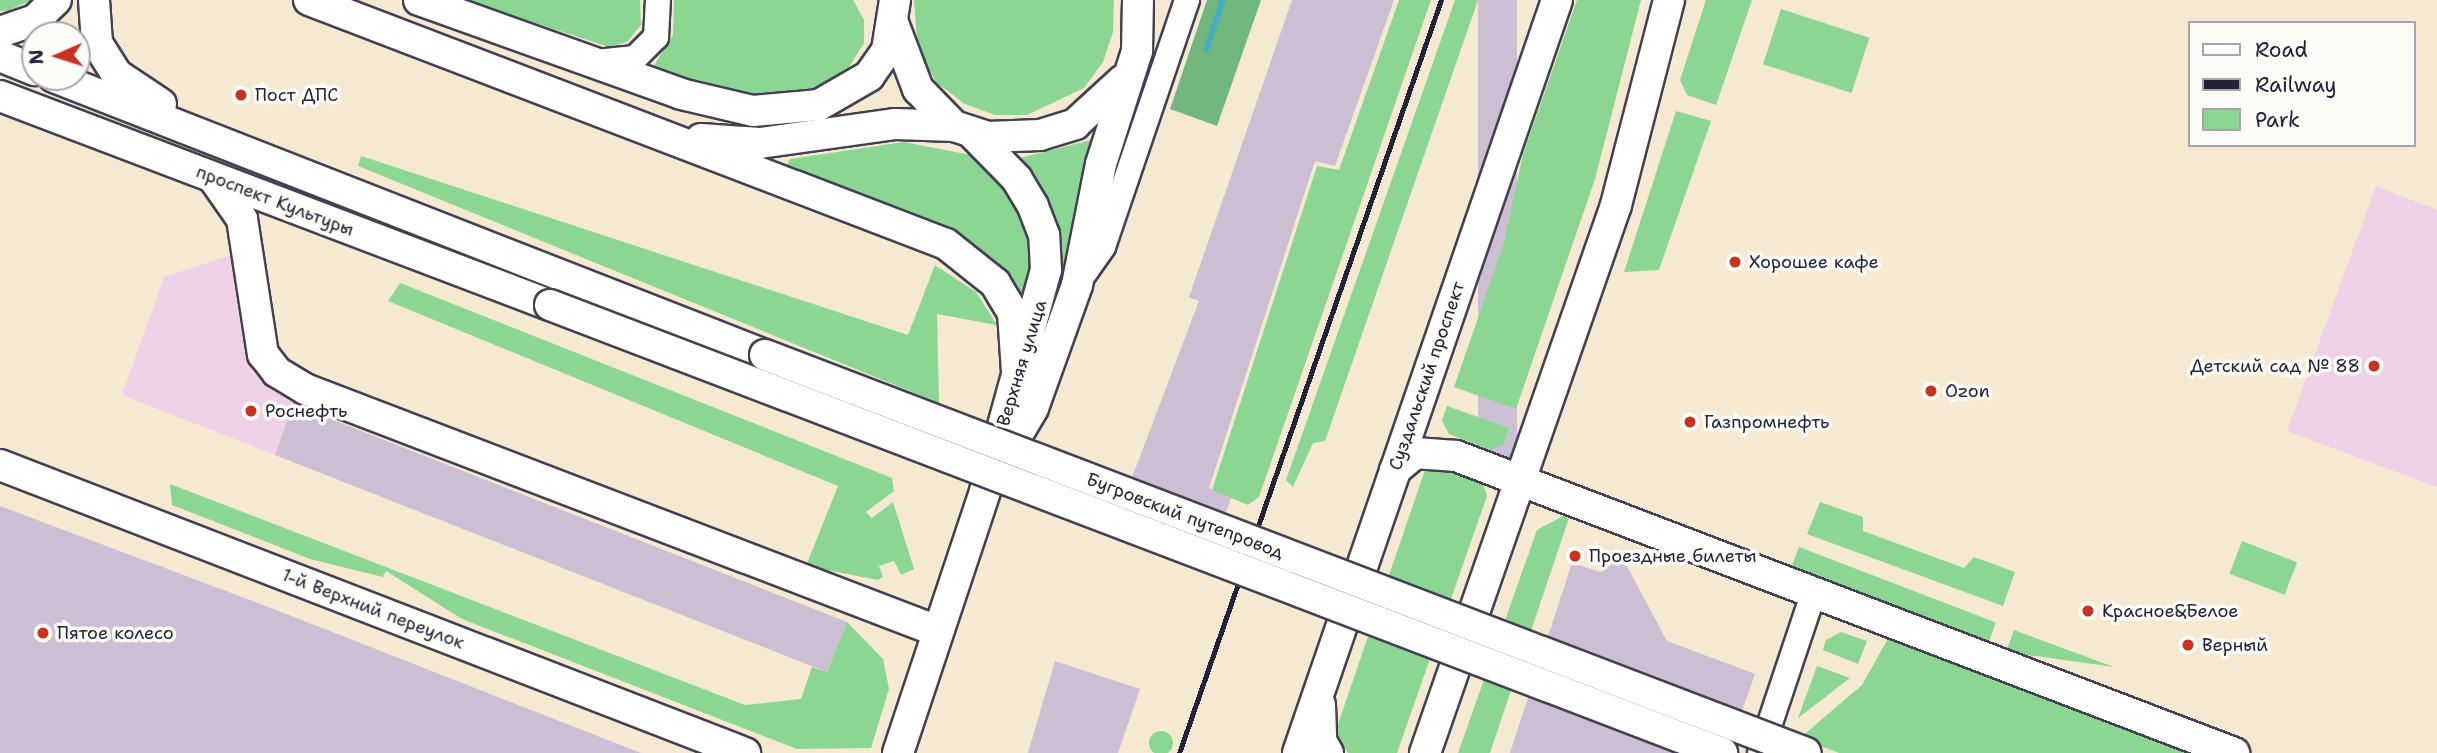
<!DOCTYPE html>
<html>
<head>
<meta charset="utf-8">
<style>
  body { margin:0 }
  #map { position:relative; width:2437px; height:753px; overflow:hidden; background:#f5e9d1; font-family:"Shantell Sans",sans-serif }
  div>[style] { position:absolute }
  .built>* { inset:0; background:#eed0e7 }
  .industrial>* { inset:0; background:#ccbed3; transform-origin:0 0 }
  .green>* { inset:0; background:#8cd693; transform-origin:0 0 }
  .round { border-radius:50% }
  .forest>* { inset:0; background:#71b77d }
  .stream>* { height:6px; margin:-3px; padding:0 3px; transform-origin:3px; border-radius:3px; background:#43afc1 }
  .roads { filter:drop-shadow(2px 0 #424052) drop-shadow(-2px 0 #424052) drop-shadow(0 2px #424052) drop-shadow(0 -2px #424052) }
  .minor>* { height:24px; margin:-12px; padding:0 12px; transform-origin:12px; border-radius:12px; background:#fff }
  .major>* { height:30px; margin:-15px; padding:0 15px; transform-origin:15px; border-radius:15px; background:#fff }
  .rail>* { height:5px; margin:-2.5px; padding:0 2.5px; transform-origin:2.5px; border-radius:2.5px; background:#22223b }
  .bridges { filter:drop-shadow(2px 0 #424052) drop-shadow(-2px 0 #424052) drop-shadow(0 2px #424052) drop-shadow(0 -2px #424052) }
  .major-bridge>* { height:30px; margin:-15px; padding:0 15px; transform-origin:15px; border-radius:15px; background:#fff }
  .dots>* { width:19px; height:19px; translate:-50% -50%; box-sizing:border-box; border:4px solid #fdfcf7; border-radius:50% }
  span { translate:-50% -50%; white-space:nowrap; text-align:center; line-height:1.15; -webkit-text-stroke:7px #fdfcf7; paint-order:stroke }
  .poi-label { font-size:18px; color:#22223b }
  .left { translate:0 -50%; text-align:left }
  .right { translate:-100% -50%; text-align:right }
  .street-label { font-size:18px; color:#22223b }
  .legend { position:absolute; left:2188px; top:21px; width:228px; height:126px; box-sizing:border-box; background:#fdfcf7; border:2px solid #a5a5ac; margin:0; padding:9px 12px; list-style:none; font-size:21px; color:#22223b }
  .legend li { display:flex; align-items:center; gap:14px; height:35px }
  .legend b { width:35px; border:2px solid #a5a5ac }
  .north { position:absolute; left:21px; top:21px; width:70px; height:70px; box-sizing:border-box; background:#fdfcf7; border:2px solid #a5a5ac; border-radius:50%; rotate:267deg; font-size:19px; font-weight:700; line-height:28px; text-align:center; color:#22223b }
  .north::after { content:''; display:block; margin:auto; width:24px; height:32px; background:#c8321e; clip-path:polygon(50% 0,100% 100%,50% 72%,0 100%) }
</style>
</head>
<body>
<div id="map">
  <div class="built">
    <i style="clip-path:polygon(2376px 186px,2437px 210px,2437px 487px,2287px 431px)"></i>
    <i style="clip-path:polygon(234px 254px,252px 373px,296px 399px,275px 455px,122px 395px,164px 277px)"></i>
  </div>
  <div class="industrial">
    <i style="clip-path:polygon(1292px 0,1394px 0,1335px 166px,1315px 161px,1209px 488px,1231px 498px,1222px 523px,1128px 488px,1199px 301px,1189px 297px)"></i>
    <i style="left:1478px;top:0;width:39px;height:467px"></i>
    <i style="clip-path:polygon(308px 410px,847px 622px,827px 672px,275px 455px,287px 421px)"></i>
    <i style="clip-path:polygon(0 506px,271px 608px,641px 753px,0 753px)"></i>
    <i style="clip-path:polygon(1622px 557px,1667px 641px,1755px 674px,1727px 753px,1510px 753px,1572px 563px,1601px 572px)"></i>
    <i style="clip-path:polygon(1055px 661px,1140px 689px,1118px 753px,1028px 753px)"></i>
  </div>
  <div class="green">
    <i style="clip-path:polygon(0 0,32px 0,7px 11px,0 11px)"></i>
    <i style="clip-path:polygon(464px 0,640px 0,641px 25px,627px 42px,609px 47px)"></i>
    <i style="clip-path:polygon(674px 0,853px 0,864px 20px,864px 43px,841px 80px,819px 91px,747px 98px,650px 72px,673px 35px)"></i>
    <i style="clip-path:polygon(914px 0,1114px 0,1113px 32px,1103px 62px,1084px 88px,1027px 115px,995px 115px,965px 104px,937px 83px,918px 52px)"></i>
    <i style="clip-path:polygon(1399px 0,1431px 0,1259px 497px,1248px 505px,1212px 490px,1317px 166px,1339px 170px)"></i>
    <i style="clip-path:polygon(1455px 0,1478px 0,1325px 441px,1313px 443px,1293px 487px,1286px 480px)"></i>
    <i style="clip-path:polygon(1577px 0,1641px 0,1595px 179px,1516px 409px,1454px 387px,1504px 243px,1523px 154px)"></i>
    <i style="clip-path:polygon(1706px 0,1752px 0,1716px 105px,1687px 95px,1680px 80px)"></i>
    <i style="left:1781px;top:9px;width:93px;height:58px;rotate:18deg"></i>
    <i style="clip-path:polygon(1676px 111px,1711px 121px,1659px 270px,1624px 272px)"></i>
    <i style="clip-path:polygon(1091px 140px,1067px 273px,1056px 272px,1012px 160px)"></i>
    <i style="clip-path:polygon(904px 142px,971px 155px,1022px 206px,1038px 260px,1022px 301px,1004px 270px,976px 245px,786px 167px,790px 159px)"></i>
    <i style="clip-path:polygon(361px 156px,908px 335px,935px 265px,976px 292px,997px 325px,937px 314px,939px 403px,358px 166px)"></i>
    <i style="clip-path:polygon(400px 283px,892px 478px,894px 491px,866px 512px,872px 518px,893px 502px,914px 569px,901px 575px,894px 561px,879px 566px,883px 577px,878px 580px,806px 566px,838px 486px,388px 301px)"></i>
    <i style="clip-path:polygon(1447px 406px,1509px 428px,1504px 444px,1491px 450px,1449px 434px,1442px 421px)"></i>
    <i style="clip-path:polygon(1433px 465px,1482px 481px,1487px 496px,1397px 753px,1348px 753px,1335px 733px,1425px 470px)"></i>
    <i style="clip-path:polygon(170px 484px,745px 705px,801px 699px,812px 667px,827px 672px,847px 622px,883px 659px,889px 689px,871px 748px,797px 749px,462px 619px,386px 571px,383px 577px,310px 559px,172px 505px)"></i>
    <i style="clip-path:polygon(1820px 502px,1863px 517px,1863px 531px,1964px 568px,1974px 557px,2015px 572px,2003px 606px,1807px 534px)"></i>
    <i style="clip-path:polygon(1563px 516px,1569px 518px,1490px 753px,1458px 753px,1537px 530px)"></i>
    <i style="left:2242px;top:541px;width:59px;height:35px;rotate:21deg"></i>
    <i style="left:1799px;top:547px;width:211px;height:26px;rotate:21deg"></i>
    <i style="clip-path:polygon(2014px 630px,2114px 667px,2006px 652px)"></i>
    <i style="clip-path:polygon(1841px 632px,1867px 641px,1858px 664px,1823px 650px,1826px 640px)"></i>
    <i style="clip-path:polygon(1889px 637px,2193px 753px,1839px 753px,1800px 738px,1862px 685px)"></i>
    <i style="clip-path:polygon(1817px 666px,1850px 678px,1798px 718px)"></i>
    <i class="round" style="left:1149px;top:731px;width:24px;height:24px"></i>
  </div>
  <div class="forest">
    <i style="clip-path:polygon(1207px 0,1261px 0,1217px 126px,1170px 109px)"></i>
  </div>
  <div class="stream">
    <i style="left:1206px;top:50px;width:53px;rotate:-71.2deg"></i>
  </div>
  <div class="roads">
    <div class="minor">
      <i style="left:596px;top:62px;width:39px;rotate:-6deg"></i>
      <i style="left:635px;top:58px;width:30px;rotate:-45deg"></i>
      <i style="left:656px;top:37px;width:37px;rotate:-87deg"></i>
      <i style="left:1079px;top:281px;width:42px;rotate:-54.8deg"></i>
      <i style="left:1103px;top:247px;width:261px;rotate:-71.2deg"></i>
      <i style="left:1760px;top:753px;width:170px;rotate:-71.5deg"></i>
    </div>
    <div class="major">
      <i style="left:94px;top:0;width:43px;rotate:86deg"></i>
      <i style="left:97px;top:43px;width:36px;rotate:58deg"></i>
      <i style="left:116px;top:74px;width:54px;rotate:33.7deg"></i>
      <i style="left:309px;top:0;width:682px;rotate:20.96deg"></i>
      <i style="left:946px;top:244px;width:63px;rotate:38.5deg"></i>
      <i style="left:995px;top:283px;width:35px;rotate:59deg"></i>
      <i style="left:1013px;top:313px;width:59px;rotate:86.1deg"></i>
      <i style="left:419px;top:0;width:278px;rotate:19.7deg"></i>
      <i style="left:681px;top:94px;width:74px;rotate:13.3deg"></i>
      <i style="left:753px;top:111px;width:66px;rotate:-5.2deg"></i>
      <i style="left:819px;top:105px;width:58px;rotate:-30.1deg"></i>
      <i style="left:869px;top:76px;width:32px;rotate:-55deg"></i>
      <i style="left:887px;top:50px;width:51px;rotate:-80.9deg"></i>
      <i style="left:893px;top:23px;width:71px;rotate:69.3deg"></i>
      <i style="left:918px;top:89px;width:52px;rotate:45.8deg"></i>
      <i style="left:954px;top:126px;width:35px;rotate:18deg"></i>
      <i style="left:987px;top:137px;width:53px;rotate:-2.2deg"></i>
      <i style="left:1040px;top:135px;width:37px;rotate:-17deg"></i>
      <i style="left:1075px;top:124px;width:64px;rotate:-42.5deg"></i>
      <i style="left:0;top:32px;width:37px;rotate:-19deg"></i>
      <i style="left:35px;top:20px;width:29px;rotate:-44deg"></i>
      <i style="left:0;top:56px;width:38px;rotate:22deg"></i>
      <i style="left:54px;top:77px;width:763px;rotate:21.36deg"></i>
      <i style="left:0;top:96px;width:588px;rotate:20.81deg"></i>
      <i style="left:701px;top:139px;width:59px;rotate:3.9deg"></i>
      <i style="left:760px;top:143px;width:137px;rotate:-8deg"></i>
      <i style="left:896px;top:124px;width:58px;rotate:2deg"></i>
      <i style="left:214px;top:179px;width:49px;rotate:55deg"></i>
      <i style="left:242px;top:219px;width:137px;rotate:81.2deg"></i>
      <i style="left:263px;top:354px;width:23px;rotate:52deg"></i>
      <i style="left:277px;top:372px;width:33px;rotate:31deg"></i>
      <i style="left:305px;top:389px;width:677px;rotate:20.95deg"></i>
      <i style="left:1006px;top:454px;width:53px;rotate:-59.6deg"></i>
      <i style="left:1033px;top:408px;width:131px;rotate:-70.3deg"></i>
      <i style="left:1077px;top:285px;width:123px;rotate:-78.8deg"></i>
      <i style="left:1101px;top:164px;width:119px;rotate:-72.3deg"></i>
      <i style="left:1137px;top:51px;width:51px;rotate:-88.9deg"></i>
      <i style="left:0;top:465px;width:799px;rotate:21.14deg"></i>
      <i style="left:1395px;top:470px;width:26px;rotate:-40deg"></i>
      <i style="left:1415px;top:453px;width:41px;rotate:4.2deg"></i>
      <i style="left:1456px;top:456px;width:833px;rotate:20.89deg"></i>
      <i style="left:1320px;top:705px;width:36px;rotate:88deg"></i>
      <i style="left:1321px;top:741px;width:14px;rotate:60deg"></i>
      <i style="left:898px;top:753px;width:276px;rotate:-71.6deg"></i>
      <i style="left:985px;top:491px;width:229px;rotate:-74.6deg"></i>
      <i style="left:1046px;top:270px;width:35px;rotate:-93deg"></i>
      <i style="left:1044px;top:235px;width:31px;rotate:-111deg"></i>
      <i style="left:1033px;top:206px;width:31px;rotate:-121deg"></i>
      <i style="left:1017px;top:179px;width:64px;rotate:-134.4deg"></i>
      <i style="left:1298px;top:753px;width:796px;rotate:-71.02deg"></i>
      <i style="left:1425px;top:753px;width:580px;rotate:-70.78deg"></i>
      <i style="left:1616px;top:205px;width:212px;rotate:-75.5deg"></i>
    </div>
  </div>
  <div class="rail">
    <i style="left:1179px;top:753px;width:797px;rotate:-70.82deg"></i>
  </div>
  <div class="bridges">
    <div class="major-bridge">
      <i style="left:550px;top:305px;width:1255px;rotate:20.92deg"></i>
      <i style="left:765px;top:355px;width:1114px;rotate:20.92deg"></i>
    </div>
  </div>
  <div class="dots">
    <i style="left:241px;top:95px;background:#c8321e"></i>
    <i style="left:1735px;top:262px;background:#c8321e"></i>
    <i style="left:2374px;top:366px;background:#c8321e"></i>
    <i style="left:1931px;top:391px;background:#c8321e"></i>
    <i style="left:251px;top:411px;background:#c8321e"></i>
    <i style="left:1690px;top:422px;background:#c8321e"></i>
    <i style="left:1575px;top:556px;background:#c8321e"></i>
    <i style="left:2088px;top:611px;background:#c8321e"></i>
    <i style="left:43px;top:633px;background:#c8321e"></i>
    <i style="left:2188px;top:645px;background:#c8321e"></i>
  </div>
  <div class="poi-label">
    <span class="left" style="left:255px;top:95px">Пост ДПС</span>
    <span class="left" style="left:1749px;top:262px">Хорошее кафе</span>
    <span class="right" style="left:2360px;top:366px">Детский сад № 88</span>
    <span class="left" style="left:1945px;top:391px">Ozon</span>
    <span class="left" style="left:265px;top:411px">Роснефть</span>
    <span class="left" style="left:1704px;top:422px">Газпромнефть</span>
    <span class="left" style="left:1589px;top:556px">Проездные билеты</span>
    <span class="left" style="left:2102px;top:611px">Красное&amp;Белое</span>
    <span class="left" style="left:57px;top:633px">Пятое колесо</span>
    <span class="left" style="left:2202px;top:645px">Верный</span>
  </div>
  <div class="street-label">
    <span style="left:275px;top:201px;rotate:21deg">проспект Культуры</span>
    <span style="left:1022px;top:363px;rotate:-73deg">Верхняя улица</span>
    <span style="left:1427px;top:376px;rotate:-71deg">Суздальский проспект</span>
    <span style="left:1185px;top:516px;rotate:21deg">Бугровский путепровод</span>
    <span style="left:373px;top:609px;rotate:21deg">1-й Верхний переулок</span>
  </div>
  <ul class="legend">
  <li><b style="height:9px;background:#fff"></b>Road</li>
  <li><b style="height:9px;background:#22223b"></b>Railway</li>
  <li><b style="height:19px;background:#8cd693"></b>Park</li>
  </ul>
  <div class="north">N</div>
</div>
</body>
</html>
